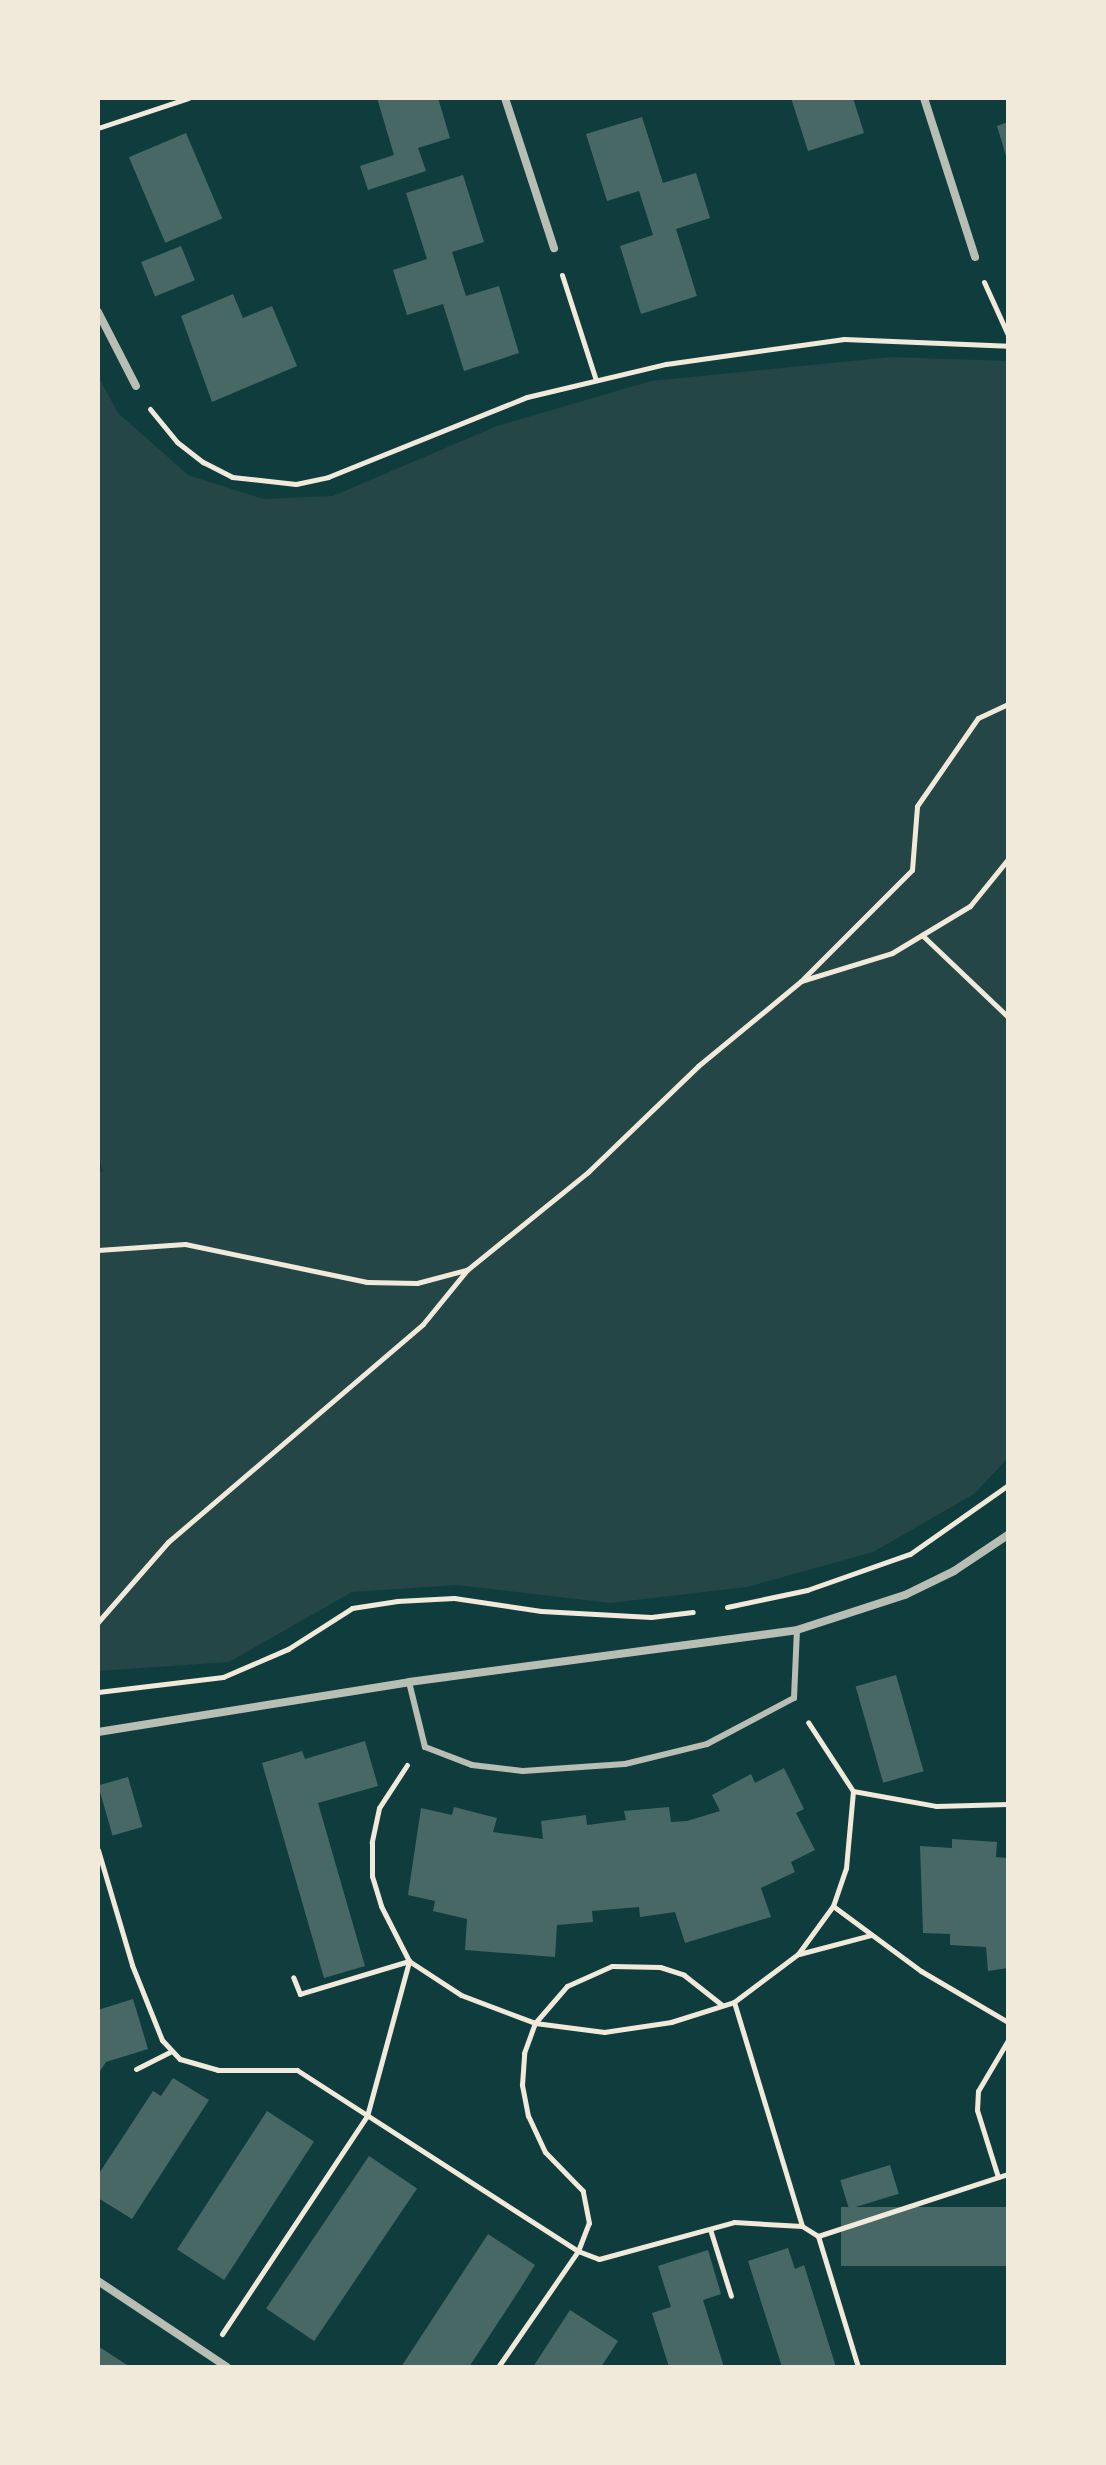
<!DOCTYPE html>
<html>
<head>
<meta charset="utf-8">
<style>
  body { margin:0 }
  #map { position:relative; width:1106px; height:2465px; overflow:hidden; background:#0f3d3e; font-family:Cabin,sans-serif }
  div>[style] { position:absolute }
  .green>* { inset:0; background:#244646 }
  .building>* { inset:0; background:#486865; transform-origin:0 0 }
  .path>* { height:5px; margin:-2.5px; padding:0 2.5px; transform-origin:2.5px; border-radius:2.5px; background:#f1e9da }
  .service>* { height:6px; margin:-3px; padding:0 3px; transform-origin:3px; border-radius:3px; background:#b8beb3 }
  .minor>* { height:8px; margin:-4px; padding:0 4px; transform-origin:4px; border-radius:4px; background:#b8beb3 }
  span { translate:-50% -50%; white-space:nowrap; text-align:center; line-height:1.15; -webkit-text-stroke:8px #f1e9da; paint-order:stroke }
  .frame { position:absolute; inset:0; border:100px solid #f1e9da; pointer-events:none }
</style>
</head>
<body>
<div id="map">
  <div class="green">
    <i style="clip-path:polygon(892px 357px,1008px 361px,1008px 1458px,974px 1494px,873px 1552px,747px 1587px,610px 1603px,457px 1585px,352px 1592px,229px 1662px,98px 1671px,98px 1172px,103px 1172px,98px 1154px,98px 376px,118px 413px,188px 475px,263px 499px,333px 496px,497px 426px,651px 381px)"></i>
  </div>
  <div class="building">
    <i style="clip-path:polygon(377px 98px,438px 98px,450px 138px,418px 148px,426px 171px,368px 190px,360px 166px,394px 155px)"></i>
    <i style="clip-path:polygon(791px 98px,853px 98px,864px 133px,808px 151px)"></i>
    <i style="clip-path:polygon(642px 117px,663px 183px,696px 173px,710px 218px,676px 229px,697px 296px,641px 314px,620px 246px,653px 235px,639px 191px,607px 201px,586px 134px)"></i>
    <i style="clip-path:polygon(1008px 122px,1008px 158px,1007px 159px,997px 126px)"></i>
    <i style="left:186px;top:133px;width:93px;height:62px;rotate:67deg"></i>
    <i style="clip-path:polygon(463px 175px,484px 242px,452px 252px,466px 296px,499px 286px,519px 353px,464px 371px,443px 304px,407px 315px,393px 270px,427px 259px,406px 193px)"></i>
    <i style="left:181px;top:246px;width:37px;height:43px;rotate:68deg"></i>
    <i style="clip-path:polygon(233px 294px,243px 318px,272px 306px,297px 366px,212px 402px,181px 316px)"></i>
    <i style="left:896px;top:1675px;width:100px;height:42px;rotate:74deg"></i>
    <i style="clip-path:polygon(365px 1741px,378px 1786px,318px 1803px,365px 1966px,324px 1978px,262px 1763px,302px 1751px,305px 1759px)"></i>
    <i style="clip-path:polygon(784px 1768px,804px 1809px,796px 1813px,815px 1850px,791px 1862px,795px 1872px,761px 1888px,771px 1917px,685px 1943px,675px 1912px,640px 1917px,639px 1907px,592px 1911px,593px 1922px,557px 1925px,555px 1957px,465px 1950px,467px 1919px,433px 1911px,435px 1901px,408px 1895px,421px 1808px,452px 1815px,454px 1807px,497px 1818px,493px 1832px,543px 1839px,541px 1821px,586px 1815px,587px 1825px,626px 1820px,624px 1811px,669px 1807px,671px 1822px,687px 1821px,720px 1811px,712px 1795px,751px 1774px,755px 1783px)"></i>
    <i style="left:128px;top:1777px;width:52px;height:31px;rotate:74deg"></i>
    <i style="clip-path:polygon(952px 1839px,997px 1842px,996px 1857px,1008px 1858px,1008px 1968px,988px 1971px,986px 1947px,950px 1945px,950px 1934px,923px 1933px,920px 1846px,952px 1848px)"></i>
    <i style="clip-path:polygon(133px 1999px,148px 2049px,106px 2062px,98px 2074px,98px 2010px)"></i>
    <i style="clip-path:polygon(173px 2078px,209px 2100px,132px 2219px,98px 2198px,98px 2175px,153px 2091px,161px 2096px)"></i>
    <i style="left:267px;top:2111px;width:56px;height:165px;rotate:33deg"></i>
    <i style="left:369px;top:2156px;width:58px;height:184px;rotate:34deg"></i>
    <i style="left:890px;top:2165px;width:30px;height:52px;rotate:73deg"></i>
    <i style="left:1008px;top:2207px;width:59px;height:167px;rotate:90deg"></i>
    <i style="clip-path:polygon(488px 2234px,535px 2265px,520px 2289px,469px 2367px,401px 2367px)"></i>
    <i style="clip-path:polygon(788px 2248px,795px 2269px,804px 2265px,836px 2367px,782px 2367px,748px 2261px)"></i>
    <i style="clip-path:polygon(708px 2250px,721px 2294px,703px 2300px,724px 2367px,669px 2367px,652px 2313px,671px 2307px,658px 2266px)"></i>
    <i style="clip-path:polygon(570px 2310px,618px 2341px,601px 2367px,533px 2367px)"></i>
    <i style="clip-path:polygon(98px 2346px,130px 2367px,98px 2367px)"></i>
  </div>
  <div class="path">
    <i style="left:98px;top:128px;width:95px;rotate:-18.4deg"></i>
    <i style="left:562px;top:275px;width:110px;rotate:72.1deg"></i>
    <i style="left:984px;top:282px;width:58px;rotate:65.6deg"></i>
    <i style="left:150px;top:409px;width:43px;rotate:50.7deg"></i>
    <i style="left:177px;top:442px;width:33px;rotate:38deg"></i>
    <i style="left:203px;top:462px;width:33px;rotate:27deg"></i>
    <i style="left:232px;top:477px;width:64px;rotate:6.2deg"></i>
    <i style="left:296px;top:484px;width:33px;rotate:-12deg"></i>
    <i style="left:328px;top:477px;width:214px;rotate:-21.9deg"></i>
    <i style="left:527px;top:397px;width:143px;rotate:-13.4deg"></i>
    <i style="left:666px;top:364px;width:180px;rotate:-8deg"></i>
    <i style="left:844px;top:339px;width:164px;rotate:2.4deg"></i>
    <i style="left:922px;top:935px;width:119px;rotate:43.6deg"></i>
    <i style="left:803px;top:979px;width:154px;rotate:-45deg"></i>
    <i style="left:912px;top:870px;width:64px;rotate:-85.5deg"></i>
    <i style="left:917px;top:806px;width:107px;rotate:-55.3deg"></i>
    <i style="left:978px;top:718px;width:33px;rotate:-25deg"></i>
    <i style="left:98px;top:1250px;width:87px;rotate:-3.9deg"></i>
    <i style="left:185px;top:1244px;width:186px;rotate:11.8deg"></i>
    <i style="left:367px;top:1282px;width:50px;rotate:1.1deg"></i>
    <i style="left:417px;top:1283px;width:51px;rotate:-14.9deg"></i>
    <i style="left:727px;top:1607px;width:82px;rotate:-12deg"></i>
    <i style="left:807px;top:1590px;width:109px;rotate:-19.3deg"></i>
    <i style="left:910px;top:1554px;width:120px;rotate:-35.1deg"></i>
    <i style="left:98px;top:1622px;width:106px;rotate:-48.8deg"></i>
    <i style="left:168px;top:1542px;width:335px;rotate:-40.5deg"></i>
    <i style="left:423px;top:1324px;width:70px;rotate:-50.8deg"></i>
    <i style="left:467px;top:1270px;width:156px;rotate:-39deg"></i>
    <i style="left:588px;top:1172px;width:153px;rotate:-43.9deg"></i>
    <i style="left:698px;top:1066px;width:134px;rotate:-39.5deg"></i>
    <i style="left:801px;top:981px;width:95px;rotate:-17.1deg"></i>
    <i style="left:892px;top:953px;width:91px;rotate:-31.1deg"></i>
    <i style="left:970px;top:906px;width:60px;rotate:-51deg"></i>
    <i style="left:98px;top:1692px;width:126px;rotate:-6.8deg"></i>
    <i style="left:223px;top:1677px;width:71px;rotate:-23.3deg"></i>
    <i style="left:288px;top:1649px;width:76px;rotate:-32.6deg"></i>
    <i style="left:352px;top:1608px;width:46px;rotate:-8.8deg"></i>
    <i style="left:397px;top:1601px;width:57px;rotate:-3deg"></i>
    <i style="left:454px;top:1598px;width:88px;rotate:8.5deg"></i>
    <i style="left:541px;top:1611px;width:110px;rotate:3.1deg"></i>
    <i style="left:651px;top:1617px;width:42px;rotate:-6.8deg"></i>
    <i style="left:407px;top:1765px;width:51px;rotate:123.1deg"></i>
    <i style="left:379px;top:1808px;width:35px;rotate:102deg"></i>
    <i style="left:372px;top:1842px;width:34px;rotate:90deg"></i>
    <i style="left:372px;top:1876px;width:31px;rotate:73deg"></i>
    <i style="left:381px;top:1906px;width:62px;rotate:63deg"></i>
    <i style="left:409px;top:1961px;width:62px;rotate:33.2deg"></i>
    <i style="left:461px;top:1995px;width:79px;rotate:20.7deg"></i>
    <i style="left:535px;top:2023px;width:70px;rotate:7.4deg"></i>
    <i style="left:604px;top:2032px;width:68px;rotate:-8.5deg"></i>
    <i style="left:671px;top:2022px;width:66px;rotate:-17.6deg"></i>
    <i style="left:734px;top:2002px;width:80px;rotate:-36.9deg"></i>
    <i style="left:798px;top:1954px;width:59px;rotate:-53.9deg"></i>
    <i style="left:833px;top:1906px;width:40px;rotate:-71.1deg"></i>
    <i style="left:846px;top:1868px;width:77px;rotate:-84.8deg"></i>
    <i style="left:853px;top:1791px;width:82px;rotate:-123.1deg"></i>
    <i style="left:853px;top:1791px;width:84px;rotate:10.2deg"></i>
    <i style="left:936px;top:1806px;width:72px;rotate:-1.6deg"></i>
    <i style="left:98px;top:1850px;width:120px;rotate:73.5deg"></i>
    <i style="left:132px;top:1965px;width:81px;rotate:68.2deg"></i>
    <i style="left:162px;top:2040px;width:26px;rotate:47deg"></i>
    <i style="left:180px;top:2059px;width:40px;rotate:16deg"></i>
    <i style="left:218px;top:2070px;width:79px"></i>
    <i style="left:297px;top:2070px;width:334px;rotate:32.8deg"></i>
    <i style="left:578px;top:2251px;width:22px;rotate:21deg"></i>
    <i style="left:599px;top:2259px;width:140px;rotate:-15.3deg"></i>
    <i style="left:734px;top:2222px;width:68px;rotate:3.4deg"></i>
    <i style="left:802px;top:2226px;width:19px;rotate:32deg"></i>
    <i style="left:818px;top:2236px;width:200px;rotate:-18.1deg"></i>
    <i style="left:833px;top:1906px;width:109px;rotate:36.5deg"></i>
    <i style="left:921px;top:1971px;width:101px;rotate:30.4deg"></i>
    <i style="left:799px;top:1954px;width:74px;rotate:-14.8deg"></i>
    <i style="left:734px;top:2002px;width:234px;rotate:73.1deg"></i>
    <i style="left:136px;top:2069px;width:40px;rotate:-26.6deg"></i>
    <i style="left:998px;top:2177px;width:70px;rotate:-107.4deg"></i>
    <i style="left:977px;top:2110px;width:19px;rotate:-87deg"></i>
    <i style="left:978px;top:2091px;width:59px;rotate:-59.5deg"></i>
    <i style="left:710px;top:2229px;width:70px;rotate:72.6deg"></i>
    <i style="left:818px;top:2236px;width:137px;rotate:73deg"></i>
    <i style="left:222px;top:2334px;width:262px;rotate:-56.4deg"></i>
    <i style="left:367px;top:2116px;width:161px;rotate:-74.8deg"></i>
    <i style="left:409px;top:1961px;width:114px;rotate:163.2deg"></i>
    <i style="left:300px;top:1994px;width:18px;rotate:-112deg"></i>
    <i style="left:498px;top:2367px;width:141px;rotate:-55.4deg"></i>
    <i style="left:578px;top:2251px;width:30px;rotate:-69deg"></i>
    <i style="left:589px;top:2223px;width:33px;rotate:-101deg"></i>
    <i style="left:583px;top:2191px;width:54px;rotate:-134.3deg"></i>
    <i style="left:545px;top:2152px;width:40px;rotate:-115deg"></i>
    <i style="left:528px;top:2116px;width:32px;rotate:-101deg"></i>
    <i style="left:522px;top:2085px;width:32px;rotate:-86deg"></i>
    <i style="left:524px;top:2053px;width:32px;rotate:-70deg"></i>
    <i style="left:535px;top:2023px;width:49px;rotate:-49.1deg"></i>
    <i style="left:567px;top:1986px;width:49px;rotate:-24deg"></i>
    <i style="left:612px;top:1966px;width:48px;rotate:1.2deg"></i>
    <i style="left:660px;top:1967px;width:25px;rotate:18deg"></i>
    <i style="left:684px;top:1975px;width:48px;rotate:38.3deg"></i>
  </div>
  <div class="service">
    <i style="left:409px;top:1682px;width:67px;rotate:76.2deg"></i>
    <i style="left:425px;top:1747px;width:50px;rotate:21deg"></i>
    <i style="left:472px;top:1765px;width:51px;rotate:6.7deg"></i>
    <i style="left:523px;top:1771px;width:102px;rotate:-3.9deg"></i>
    <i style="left:625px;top:1764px;width:84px;rotate:-13.7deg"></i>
    <i style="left:707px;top:1744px;width:98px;rotate:-27.9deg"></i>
    <i style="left:794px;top:1698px;width:68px;rotate:-87.5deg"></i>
  </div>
  <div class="minor">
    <i style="left:505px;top:98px;width:158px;rotate:71.9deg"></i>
    <i style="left:924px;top:98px;width:167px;rotate:72.2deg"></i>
    <i style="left:98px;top:312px;width:83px;rotate:62.8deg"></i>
    <i style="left:98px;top:1732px;width:315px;rotate:-9.1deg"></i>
    <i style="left:409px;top:1682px;width:391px;rotate:-7.6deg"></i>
    <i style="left:797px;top:1630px;width:114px;rotate:-18deg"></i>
    <i style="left:905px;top:1595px;width:55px;rotate:-26.1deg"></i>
    <i style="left:954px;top:1571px;width:65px;rotate:-33.7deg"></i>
    <i style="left:98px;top:2281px;width:155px;rotate:33.7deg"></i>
  </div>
  <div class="frame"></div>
</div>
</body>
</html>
